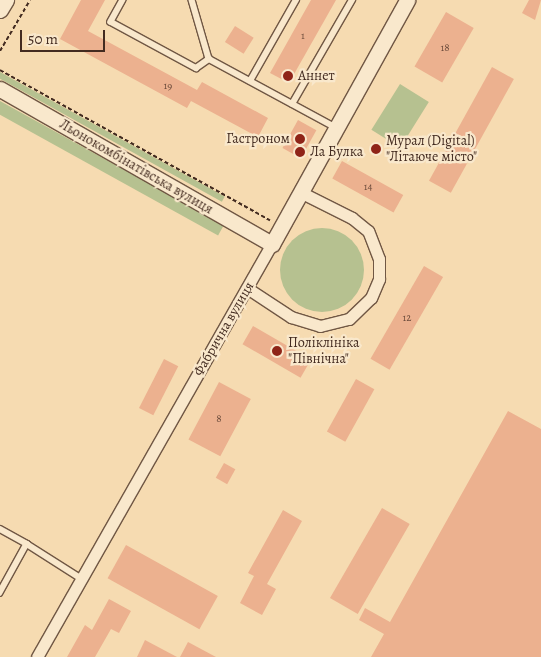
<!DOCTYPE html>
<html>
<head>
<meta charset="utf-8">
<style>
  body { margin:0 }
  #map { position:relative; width:541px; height:657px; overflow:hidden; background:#f6dbb1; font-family:Alegreya,serif }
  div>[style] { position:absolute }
  .green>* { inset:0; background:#b6c190; transform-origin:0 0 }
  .round { border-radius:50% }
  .building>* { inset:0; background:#ecb18f; transform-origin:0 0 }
  .path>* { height:2px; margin-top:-1px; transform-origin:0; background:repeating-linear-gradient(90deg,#432b20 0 4px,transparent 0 6.5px) }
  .roads { filter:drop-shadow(1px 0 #705744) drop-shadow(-1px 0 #705744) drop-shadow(0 1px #705744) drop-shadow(0 -1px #705744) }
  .lane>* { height:5.5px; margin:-2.75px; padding:0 2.75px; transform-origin:2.75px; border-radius:2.75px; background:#f9e8cc }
  .street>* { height:11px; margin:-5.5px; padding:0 5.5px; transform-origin:5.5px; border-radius:5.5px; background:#f9e8cc }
  .secondary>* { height:15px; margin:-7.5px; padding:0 7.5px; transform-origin:7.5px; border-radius:7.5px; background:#f9e8cc }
  .dots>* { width:14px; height:14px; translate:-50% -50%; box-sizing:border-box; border:2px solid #f9e8cc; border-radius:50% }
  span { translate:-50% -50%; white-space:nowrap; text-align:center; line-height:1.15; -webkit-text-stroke:4.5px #f9e8cc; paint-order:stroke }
  .number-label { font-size:11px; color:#6d4c3c }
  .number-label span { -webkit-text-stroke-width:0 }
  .poi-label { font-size:14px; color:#432b20 }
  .left { translate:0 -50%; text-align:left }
  .right { translate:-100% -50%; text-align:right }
  .street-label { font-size:14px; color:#432b20 }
  .scale { position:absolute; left:20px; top:30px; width:85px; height:22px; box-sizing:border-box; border:2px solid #432b20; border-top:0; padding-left:6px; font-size:15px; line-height:18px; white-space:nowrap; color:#432b20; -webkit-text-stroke:4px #f9e8cc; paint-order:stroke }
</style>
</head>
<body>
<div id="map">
  <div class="green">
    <i style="left:0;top:72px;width:257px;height:6px;rotate:29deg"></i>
    <i style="left:400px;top:84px;width:34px;height:54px;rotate:32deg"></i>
    <i style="left:0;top:101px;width:256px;height:12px;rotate:29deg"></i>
    <i class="round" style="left:280px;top:228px;width:84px;height:84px"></i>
  </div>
  <div class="building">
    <i style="clip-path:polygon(81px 0,105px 0,88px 31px,197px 90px,202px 82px,268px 118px,258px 137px,191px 101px,187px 108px,60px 39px)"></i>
    <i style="clip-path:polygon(311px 0,336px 0,289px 83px,270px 73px)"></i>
    <i style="clip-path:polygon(529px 0,541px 0,535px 20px,522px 13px)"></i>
    <i style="left:446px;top:12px;width:32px;height:63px;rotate:30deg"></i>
    <i style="left:235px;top:26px;width:22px;height:19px;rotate:32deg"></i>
    <i style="left:492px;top:67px;width:25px;height:130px;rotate:29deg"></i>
    <i style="left:298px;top:120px;width:21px;height:32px;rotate:29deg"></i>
    <i style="left:342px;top:161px;width:70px;height:20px;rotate:29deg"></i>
    <i style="left:424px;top:266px;width:22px;height:107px;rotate:30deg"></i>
    <i style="left:253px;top:326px;width:67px;height:21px;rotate:30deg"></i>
    <i style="left:164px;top:359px;width:16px;height:55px;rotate:27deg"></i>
    <i style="left:356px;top:379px;width:21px;height:60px;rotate:29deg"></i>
    <i style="left:219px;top:382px;width:36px;height:65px;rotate:28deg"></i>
    <i style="clip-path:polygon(508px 411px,541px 429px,541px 657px,371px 657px,384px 634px,359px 620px,365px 608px,390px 622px)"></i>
    <i style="left:224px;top:463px;width:13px;height:17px;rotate:29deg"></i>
    <i style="left:382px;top:508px;width:32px;height:104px;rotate:30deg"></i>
    <i style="clip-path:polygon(283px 510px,302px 521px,267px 584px,276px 589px,262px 615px,240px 603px,254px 576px,248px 573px)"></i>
    <i style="left:126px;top:545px;width:105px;height:38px;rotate:29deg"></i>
    <i style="clip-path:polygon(109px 599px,131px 611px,119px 633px,111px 629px,95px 657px,67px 657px,85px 625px,92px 630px)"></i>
    <i style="clip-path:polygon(145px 640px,177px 657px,137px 657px)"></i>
    <i style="clip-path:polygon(188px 642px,216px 657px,180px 657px)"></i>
  </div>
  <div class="path">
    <i style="left:0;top:51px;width:59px;rotate:-59.5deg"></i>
    <i style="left:0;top:70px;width:309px;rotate:29.1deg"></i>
  </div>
  <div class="roads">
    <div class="lane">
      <i style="left:123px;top:0;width:25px;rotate:119deg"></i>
      <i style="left:111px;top:22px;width:97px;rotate:28.4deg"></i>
      <i style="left:196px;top:68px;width:16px;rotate:-35deg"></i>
      <i style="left:192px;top:0;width:61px;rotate:73.9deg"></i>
      <i style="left:209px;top:59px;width:143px;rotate:28.4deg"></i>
      <i style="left:250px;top:81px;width:93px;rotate:-60.4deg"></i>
      <i style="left:292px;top:104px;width:120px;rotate:-60deg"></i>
      <i style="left:0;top:529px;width:31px;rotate:29deg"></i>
      <i style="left:27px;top:544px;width:56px;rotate:118.9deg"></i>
      <i style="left:27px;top:544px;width:65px;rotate:32.5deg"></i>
    </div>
    <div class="street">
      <i style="left:247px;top:288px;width:53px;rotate:33.4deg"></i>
      <i style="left:291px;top:317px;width:30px;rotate:17deg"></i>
      <i style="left:320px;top:326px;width:30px;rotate:-14deg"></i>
      <i style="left:349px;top:319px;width:30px;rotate:-44deg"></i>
      <i style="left:371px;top:298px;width:21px;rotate:-67deg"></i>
      <i style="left:379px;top:279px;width:20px;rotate:-90deg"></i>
      <i style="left:379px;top:259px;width:30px;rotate:-111deg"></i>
      <i style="left:368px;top:231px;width:21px;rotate:-141deg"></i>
      <i style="left:352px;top:218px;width:58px;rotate:-153.4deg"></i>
      <i style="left:37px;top:657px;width:475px;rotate:-60.4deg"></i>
    </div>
    <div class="secondary">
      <i style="left:0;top:10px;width:12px;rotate:-59deg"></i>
      <i style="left:0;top:89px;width:313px;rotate:29.7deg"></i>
      <i style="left:272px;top:244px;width:279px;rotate:-61deg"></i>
    </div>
  </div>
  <div class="dots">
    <i style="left:288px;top:76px;background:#8f2418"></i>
    <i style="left:300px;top:139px;background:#8f2418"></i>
    <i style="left:376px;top:149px;background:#8f2418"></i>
    <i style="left:300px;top:152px;background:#8f2418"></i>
    <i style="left:277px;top:351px;background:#8f2418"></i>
  </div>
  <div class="number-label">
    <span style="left:303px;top:36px">1</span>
    <span style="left:445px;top:48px">18</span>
    <span style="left:168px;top:86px">19</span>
    <span style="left:368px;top:187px">14</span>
    <span style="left:407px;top:318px">12</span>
    <span style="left:219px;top:419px">8</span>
  </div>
  <div class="poi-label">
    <span class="left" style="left:298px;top:76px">Аннет</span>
    <span class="right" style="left:290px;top:139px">Гастроном</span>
    <span class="left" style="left:386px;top:149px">Мурал (Digital)<br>"Літаюче місто"</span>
    <span class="left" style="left:310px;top:152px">Ла Булка</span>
    <span class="left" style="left:288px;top:351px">Поліклініка<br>"Північна"</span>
  </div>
  <div class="street-label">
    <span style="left:136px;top:167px;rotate:30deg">Льонокомбінатівська вулиця</span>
    <span style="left:224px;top:329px;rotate:-60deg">Фабрична вулиця</span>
  </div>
  <div class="scale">50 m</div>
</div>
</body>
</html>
